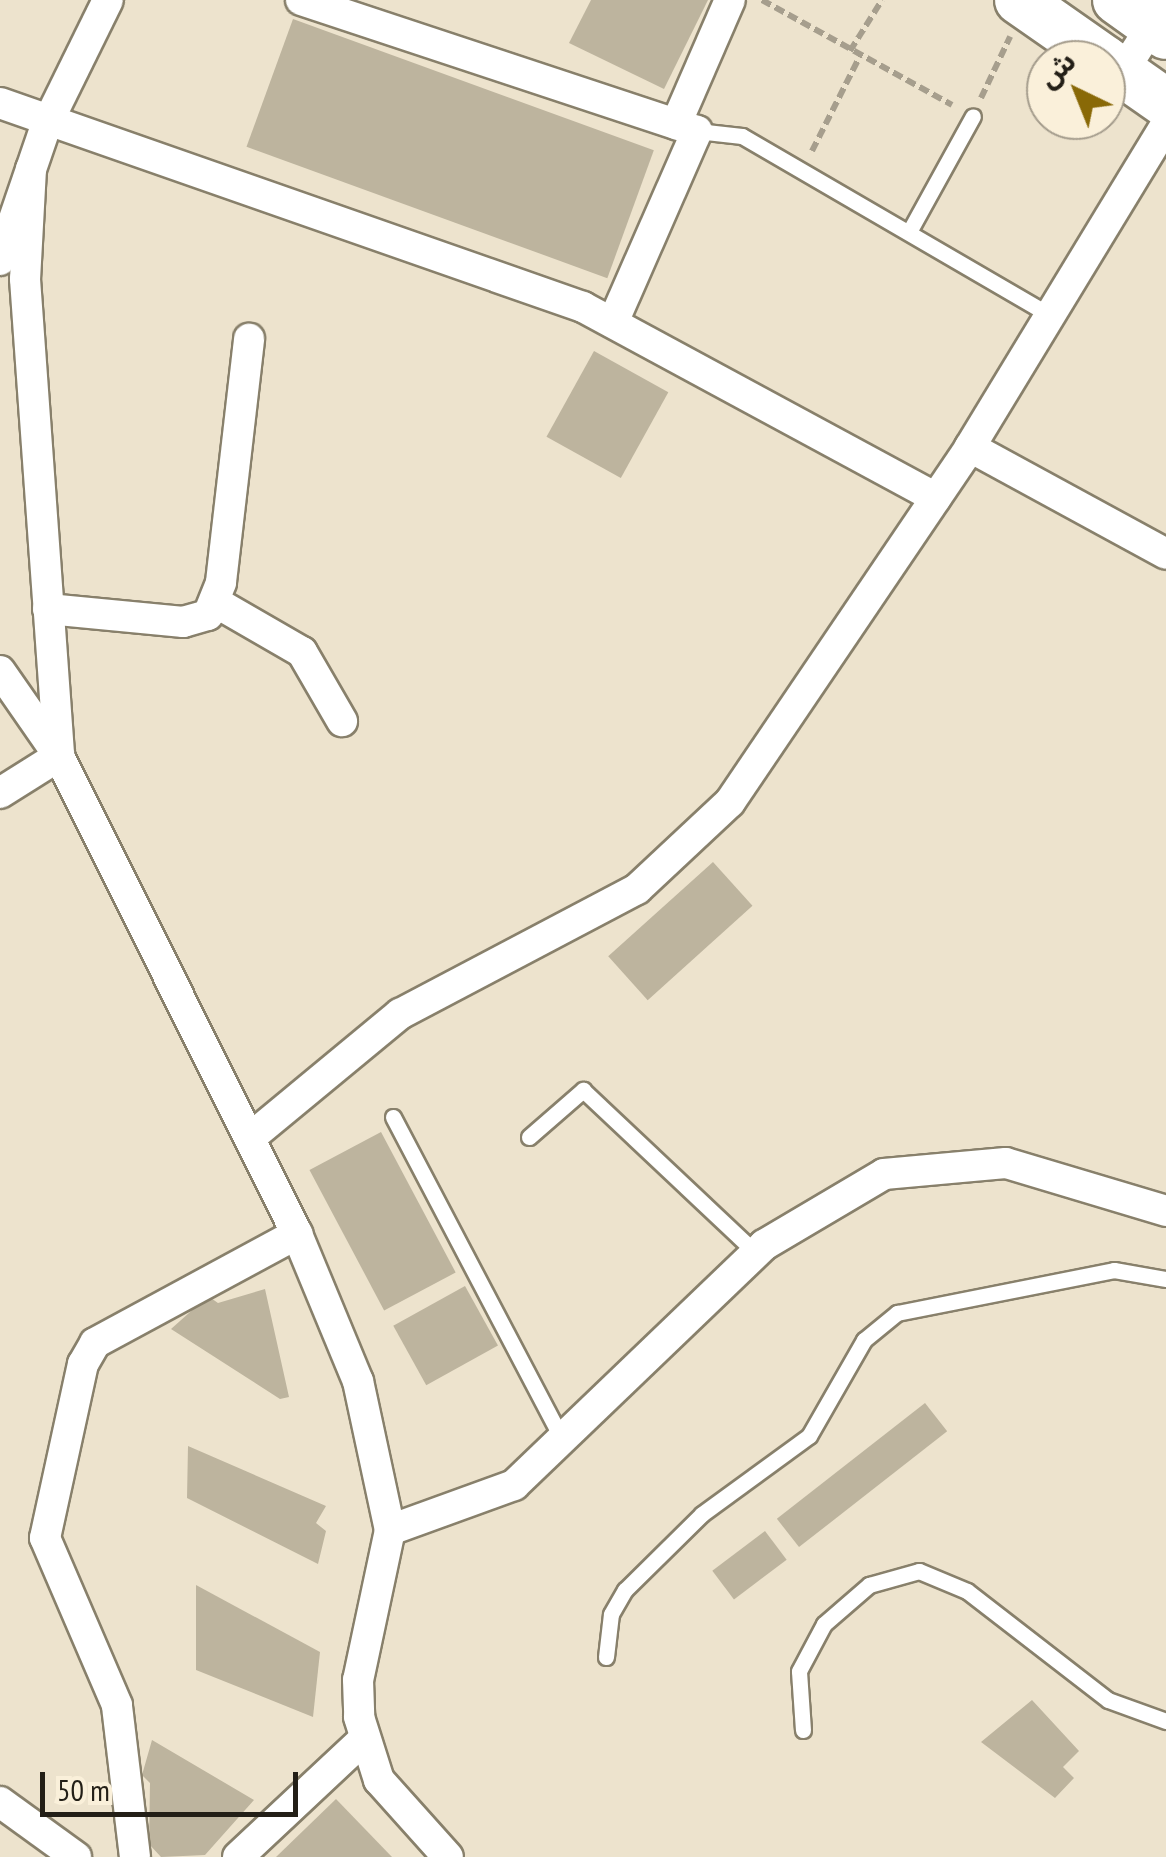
<!DOCTYPE html>
<html>
<head>
<meta charset="utf-8">
<style>
  body { margin:0 }
  #map { position:relative; width:1166px; height:1857px; overflow:hidden; background:#ede3cd; font-family:"PT Sans Narrow","Noto Sans Arabic",sans-serif }
  div>[style] { position:absolute }
  .building>* { inset:0; background:#bdb49e; transform-origin:0 0 }
  .path>* { height:6px; margin-top:-3px; transform-origin:0; background:repeating-linear-gradient(90deg,#a69e8d 0 10px,transparent 0 15px) }
  .roads { filter:drop-shadow(2px 0 #88806b) drop-shadow(-2px 0 #88806b) drop-shadow(0 2px #88806b) drop-shadow(0 -2px #88806b) }
  .service>* { height:15px; margin:-7.5px; padding:0 7.5px; transform-origin:7.5px; border-radius:7.5px; background:#fff }
  .minor>* { height:30px; margin:-15px; padding:0 15px; transform-origin:15px; border-radius:15px; background:#fff }
  .primary>* { height:48px; margin:-24px; padding:0 24px; transform-origin:24px; border-radius:24px; background:#fff }
  span { translate:-50% -50%; white-space:nowrap; text-align:center; line-height:1.15; -webkit-text-stroke:9px #faf0da; paint-order:stroke }
  .north { position:absolute; left:1026px; top:40px; width:100px; height:100px; box-sizing:border-box; background:#faf0da; border:2px solid #a49c8c; border-radius:50%; rotate:317deg; font-size:28px; font-weight:700; line-height:40px; text-align:center; color:#231f17 }
  .north::after { content:''; display:block; margin:auto; width:35px; height:45px; background:#896907; clip-path:polygon(50% 0,100% 100%,50% 72%,0 100%) }
  .scale { position:absolute; left:40px; top:1772px; width:258px; height:45px; box-sizing:border-box; border:5px solid #231f17; border-top:0; padding-left:12px; font-size:30px; line-height:35px; white-space:nowrap; color:#231f17; -webkit-text-stroke:8px #faf0da; paint-order:stroke }
</style>
</head>
<body>
<div id="map">
  <div class="building">
    <i style="clip-path:polygon(591px 0,708px 0,664px 89px,569px 43px)"></i>
    <i style="left:293px;top:19px;width:384px;height:136px;rotate:20deg"></i>
    <i style="left:594px;top:351px;width:85px;height:98px;rotate:29deg"></i>
    <i style="left:713px;top:862px;width:59px;height:141px;rotate:48deg"></i>
    <i style="left:381px;top:1132px;width:159px;height:81px;rotate:62deg"></i>
    <i style="left:465px;top:1286px;width:68px;height:82px;rotate:61deg"></i>
    <i style="clip-path:polygon(265px 1289px,289px 1397px,280px 1399px,171px 1329px,208px 1296px,218px 1303px)"></i>
    <i style="left:925px;top:1403px;width:36px;height:188px;rotate:52deg"></i>
    <i style="clip-path:polygon(188px 1446px,326px 1506px,316px 1523px,326px 1531px,318px 1564px,187px 1498px)"></i>
    <i style="left:765px;top:1531px;width:36px;height:66px;rotate:53deg"></i>
    <i style="clip-path:polygon(196px 1585px,320px 1652px,313px 1717px,196px 1670px)"></i>
    <i style="clip-path:polygon(1032px 1700px,1079px 1751px,1063px 1767px,1074px 1778px,1055px 1798px,981px 1742px)"></i>
    <i style="clip-path:polygon(152px 1740px,254px 1800px,205px 1855px,161px 1857px,149px 1844px,150px 1783px,142px 1775px)"></i>
    <i style="clip-path:polygon(336px 1799px,392px 1857px,276px 1857px)"></i>
  </div>
  <div class="path">
    <i style="left:762px;top:0;width:217px;rotate:28.9deg"></i>
    <i style="left:850px;top:51px;width:60px;rotate:-57.9deg"></i>
    <i style="left:981px;top:98px;width:68px;rotate:-64.6deg"></i>
    <i style="left:812px;top:151px;width:106px;rotate:-63.2deg"></i>
  </div>
  <div class="roads">
    <div class="service">
      <i style="left:697px;top:131px;width:45px;rotate:6.3deg"></i>
      <i style="left:742px;top:136px;width:360px;rotate:30.2deg"></i>
      <i style="left:909px;top:232px;width:132px;rotate:-61.1deg"></i>
      <i style="left:393px;top:1117px;width:364px;rotate:62.3deg"></i>
      <i style="left:529px;top:1137px;width:72px;rotate:-41deg"></i>
      <i style="left:583px;top:1090px;width:238px;rotate:43.3deg"></i>
      <i style="left:606px;top:1657px;width:43px;rotate:-83.4deg"></i>
      <i style="left:611px;top:1614px;width:28px;rotate:-60deg"></i>
      <i style="left:625px;top:1590px;width:108px;rotate:-44.6deg"></i>
      <i style="left:702px;top:1514px;width:132px;rotate:-36.1deg"></i>
      <i style="left:809px;top:1436px;width:111px;rotate:-60.2deg"></i>
      <i style="left:864px;top:1340px;width:43px;rotate:-39.3deg"></i>
      <i style="left:897px;top:1313px;width:221px;rotate:-11.2deg"></i>
      <i style="left:1114px;top:1270px;width:53px;rotate:9.8deg"></i>
      <i style="left:803px;top:1730px;width:59px;rotate:-93.9deg"></i>
      <i style="left:799px;top:1671px;width:53px;rotate:-62deg"></i>
      <i style="left:824px;top:1624px;width:60px;rotate:-40.9deg"></i>
      <i style="left:869px;top:1585px;width:52px;rotate:-15.6deg"></i>
      <i style="left:919px;top:1571px;width:52px;rotate:22.6deg"></i>
      <i style="left:967px;top:1591px;width:178px;rotate:37.7deg"></i>
      <i style="left:1108px;top:1700px;width:62px;rotate:19.9deg"></i>
    </div>
    <div class="minor">
      <i style="left:301px;top:0;width:417px;rotate:18.3deg"></i>
      <i style="left:697px;top:131px;width:209px;rotate:113.7deg"></i>
      <i style="left:1123px;top:71px;width:80px;rotate:-57.3deg"></i>
      <i style="left:0;top:103px;width:618px;rotate:19.29deg"></i>
      <i style="left:583px;top:307px;width:401px;rotate:28.4deg"></i>
      <i style="left:676px;top:124px;width:135px;rotate:-66.5deg"></i>
      <i style="left:31px;top:169px;width:110px;rotate:93.1deg"></i>
      <i style="left:25px;top:279px;width:475px;rotate:85.9deg"></i>
      <i style="left:0;top:260px;width:142px;rotate:-71.1deg"></i>
      <i style="left:46px;top:126px;width:140px;rotate:-63.8deg"></i>
      <i style="left:970px;top:447px;width:223px;rotate:28.6deg"></i>
      <i style="left:217px;top:603px;width:98px;rotate:30deg"></i>
      <i style="left:302px;top:652px;width:80px;rotate:59.9deg"></i>
      <i style="left:48px;top:609px;width:136px;rotate:5.5deg"></i>
      <i style="left:183px;top:622px;width:26px;rotate:-16deg"></i>
      <i style="left:208px;top:615px;width:35px;rotate:-68deg"></i>
      <i style="left:221px;top:582px;width:245px;rotate:-83.4deg"></i>
      <i style="left:0;top:671px;width:103px;rotate:55.2deg"></i>
      <i style="left:59px;top:756px;width:534px;rotate:63.53deg"></i>
      <i style="left:297px;top:1234px;width:159px;rotate:67.5deg"></i>
      <i style="left:358px;top:1381px;width:152px;rotate:77.9deg"></i>
      <i style="left:390px;top:1530px;width:153px;rotate:102deg"></i>
      <i style="left:358px;top:1680px;width:37px;rotate:88deg"></i>
      <i style="left:359px;top:1717px;width:66px;rotate:72.4deg"></i>
      <i style="left:379px;top:1780px;width:103px;rotate:48.1deg"></i>
      <i style="left:0;top:793px;width:70px;rotate:-32.1deg"></i>
      <i style="left:250px;top:1138px;width:195px;rotate:-39.6deg"></i>
      <i style="left:400px;top:1014px;width:268px;rotate:-27.8deg"></i>
      <i style="left:637px;top:889px;width:127px;rotate:-43.1deg"></i>
      <i style="left:730px;top:802px;width:429px;rotate:-55.9deg"></i>
      <i style="left:970px;top:447px;width:377px;rotate:-58.7deg"></i>
      <i style="left:390px;top:1530px;width:132px;rotate:-19.9deg"></i>
      <i style="left:514px;top:1485px;width:347px;rotate:-43.8deg"></i>
      <i style="left:764px;top:1245px;width:139px;rotate:-30.6deg"></i>
      <i style="left:884px;top:1174px;width:122px;rotate:-5.2deg"></i>
      <i style="left:1006px;top:1163px;width:167px;rotate:16.7deg"></i>
      <i style="left:0;top:1802px;width:94px;rotate:35.9deg"></i>
      <i style="left:135px;top:1857px;width:153px;rotate:-96.8deg"></i>
      <i style="left:117px;top:1705px;width:182px;rotate:-113.3deg"></i>
      <i style="left:45px;top:1538px;width:178px;rotate:-77.7deg"></i>
      <i style="left:83px;top:1364px;width:24px;rotate:-60deg"></i>
      <i style="left:95px;top:1343px;width:230px;rotate:-28.4deg"></i>
      <i style="left:238px;top:1857px;width:171px;rotate:-43.1deg"></i>
    </div>
    <div class="primary">
      <i style="left:1019px;top:0;width:105px;rotate:34.9deg"></i>
      <i style="left:1117px;top:0;width:60px;rotate:35.5deg"></i>
      <i style="left:1106px;top:61px;width:73px;rotate:35deg"></i>
    </div>
  </div>
  <div class="north">ش</div>
  <div class="scale">50 m</div>
</div>
</body>
</html>
